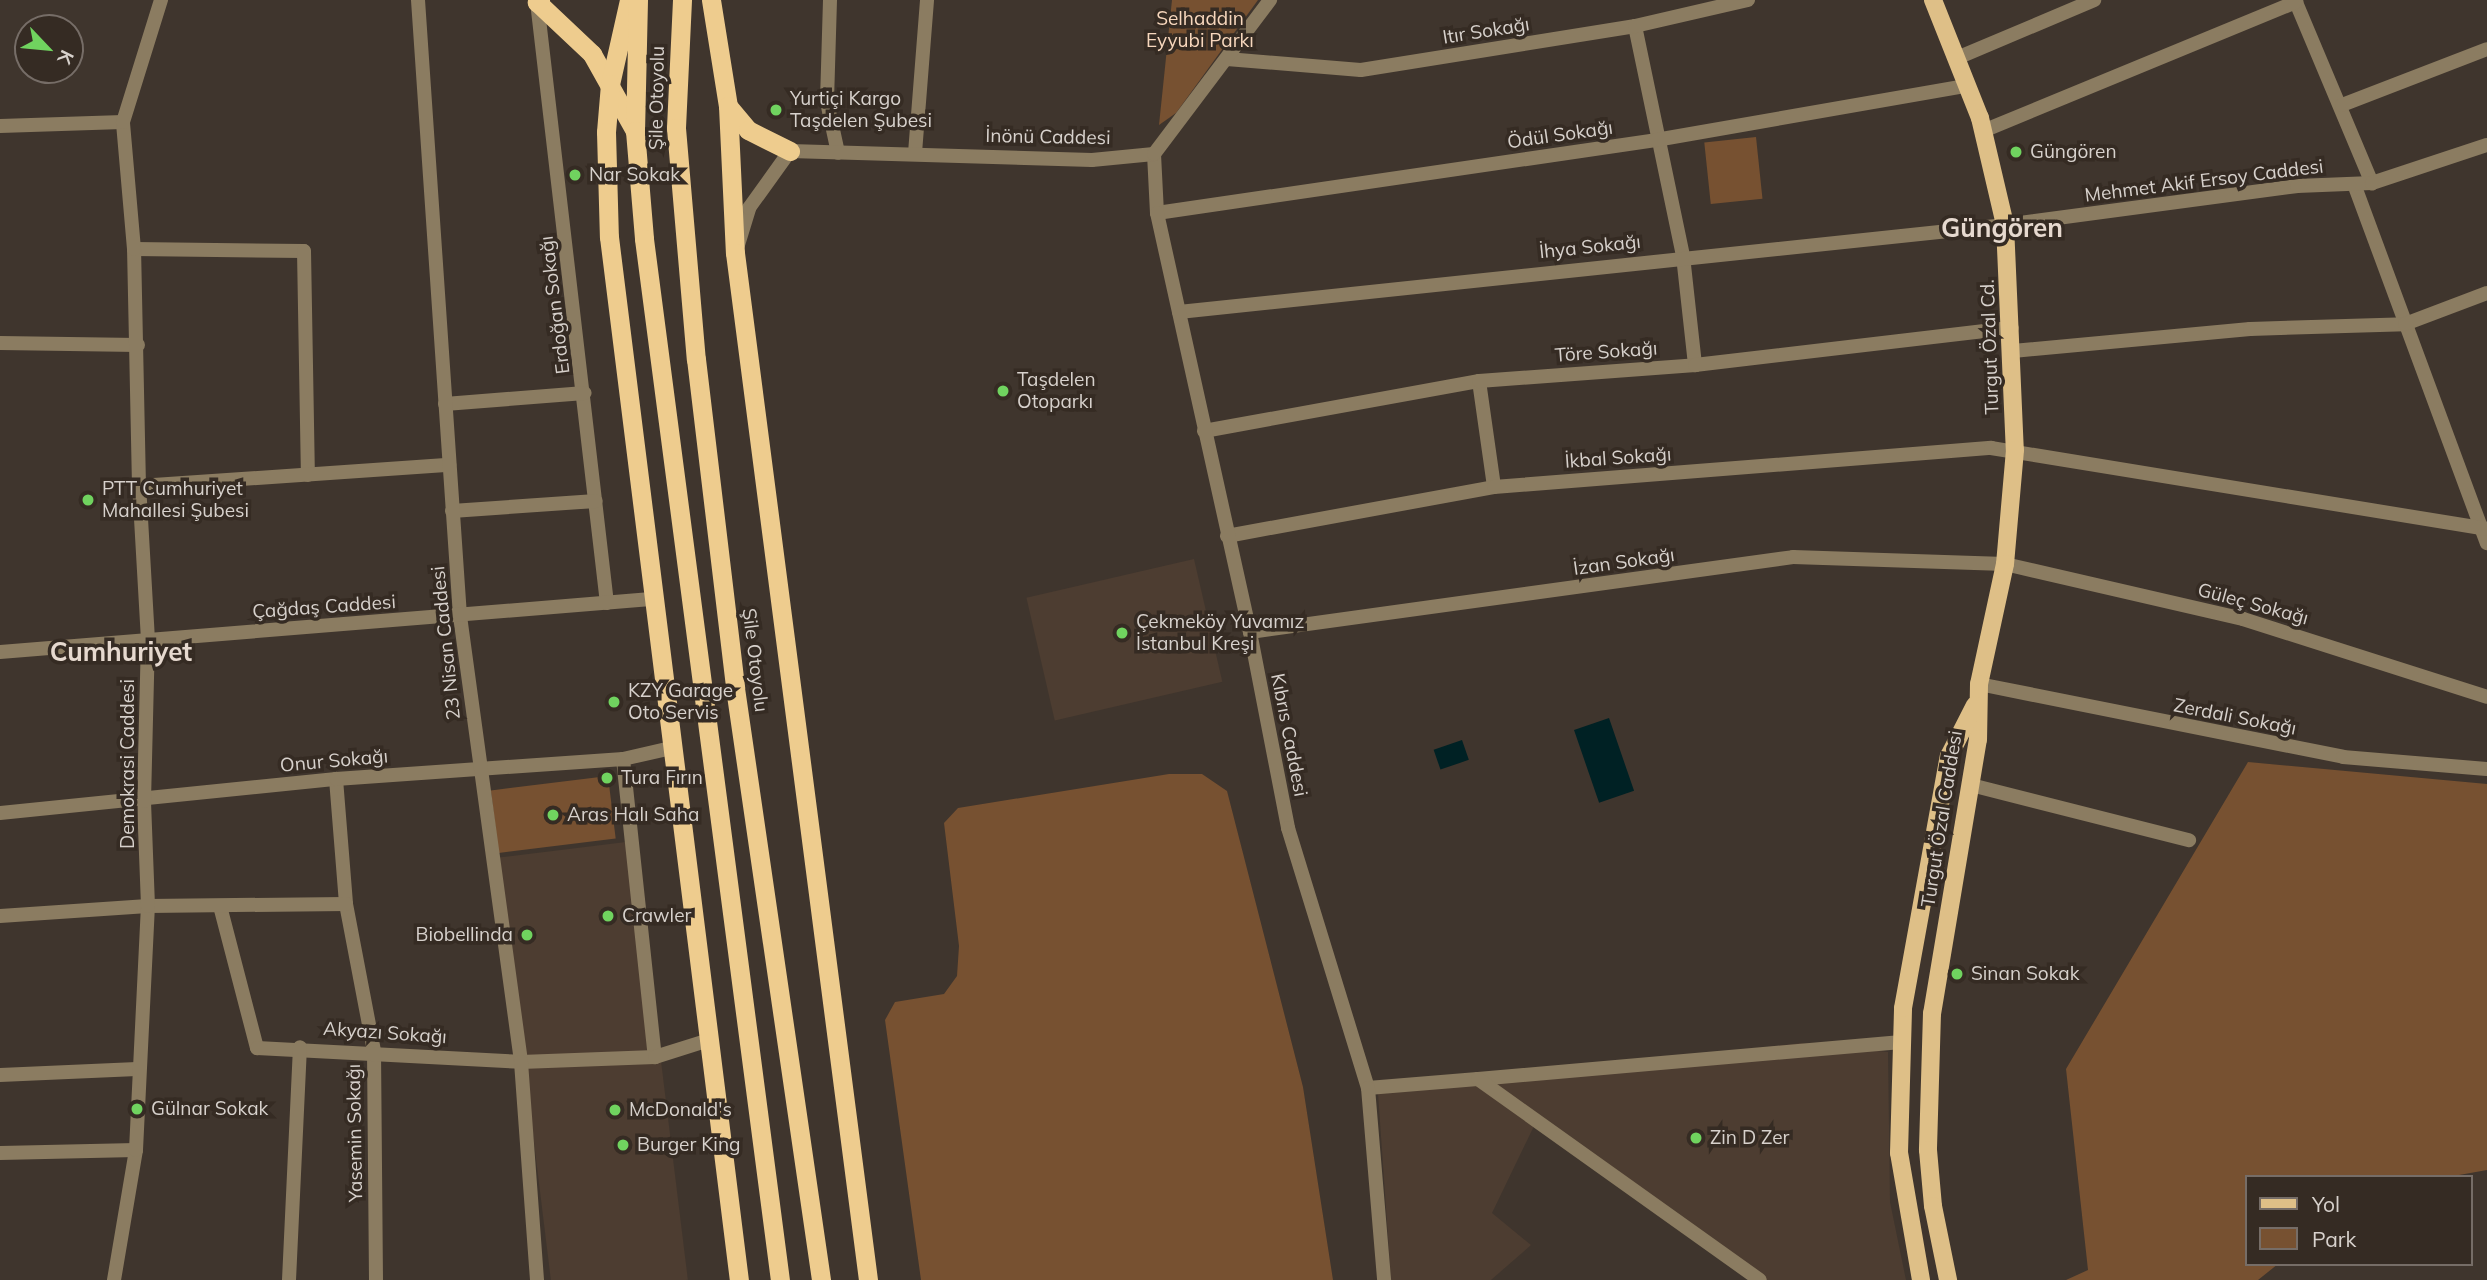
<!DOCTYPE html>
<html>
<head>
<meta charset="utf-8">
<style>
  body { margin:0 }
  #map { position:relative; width:2487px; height:1280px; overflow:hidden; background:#3f352d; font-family:Mulish,sans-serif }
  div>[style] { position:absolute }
  .built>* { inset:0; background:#4d3d31; transform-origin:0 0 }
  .green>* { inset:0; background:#775131; transform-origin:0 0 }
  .water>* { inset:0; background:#002124; transform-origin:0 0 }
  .minor>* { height:14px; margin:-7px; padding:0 7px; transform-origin:7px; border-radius:7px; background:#8b7c61 }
  .tertiary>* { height:14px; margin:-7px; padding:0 7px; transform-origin:7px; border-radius:7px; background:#8b7c61 }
  .primary>* { height:18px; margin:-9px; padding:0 9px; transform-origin:9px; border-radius:9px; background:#debf87 }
  .trunk>* { height:19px; margin:-9.5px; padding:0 9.5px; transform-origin:9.5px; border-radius:9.5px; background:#eecc8e }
  .dots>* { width:19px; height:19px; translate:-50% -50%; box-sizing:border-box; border:4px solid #352b23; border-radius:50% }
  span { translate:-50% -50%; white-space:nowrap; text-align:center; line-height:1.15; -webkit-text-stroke:7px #352b23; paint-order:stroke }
  .park-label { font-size:19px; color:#f7d7bd }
  .street-label { font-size:19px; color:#d7d1cc }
  .poi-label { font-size:19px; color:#d7d1cc }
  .left { translate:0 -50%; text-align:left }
  .right { translate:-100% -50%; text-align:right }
  .district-label { font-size:26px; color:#e6d9cf; font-weight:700 }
  .legend { position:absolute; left:2245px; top:1175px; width:228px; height:91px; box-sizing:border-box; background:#352b23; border:2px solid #766d67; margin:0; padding:9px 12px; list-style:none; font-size:21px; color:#d7d1cc }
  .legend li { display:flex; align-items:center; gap:14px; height:35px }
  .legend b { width:35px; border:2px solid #766d67 }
  .north { position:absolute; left:14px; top:14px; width:70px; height:70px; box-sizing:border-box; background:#352b23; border:2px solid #766d67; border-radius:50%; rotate:116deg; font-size:19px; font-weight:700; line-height:28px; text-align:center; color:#d7d1cc }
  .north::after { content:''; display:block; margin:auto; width:24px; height:32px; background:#70d35f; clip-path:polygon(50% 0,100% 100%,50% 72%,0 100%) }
</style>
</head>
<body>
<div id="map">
  <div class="built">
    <i style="left:1194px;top:559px;width:126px;height:172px;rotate:77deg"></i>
    <i style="left:634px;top:841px;width:442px;height:136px;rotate:83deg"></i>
    <i style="clip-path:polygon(1801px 1043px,1888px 1052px,1890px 1202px,1906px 1280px,1758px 1280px,1534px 1126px,1492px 1213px,1531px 1245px,1491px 1280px,1391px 1280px,1378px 1093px)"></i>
  </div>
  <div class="green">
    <i style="clip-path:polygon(1172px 0,1258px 0,1176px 113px,1159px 125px)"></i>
    <i style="left:1756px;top:137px;width:62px;height:52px;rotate:84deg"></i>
    <i style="clip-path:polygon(2248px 762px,2487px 784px,2487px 1170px,2448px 1177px,2247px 1177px,2247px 1264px,2278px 1264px,2258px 1280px,2066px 1280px,2088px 1270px,2066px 1069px)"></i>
    <i style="clip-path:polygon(1169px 774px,1202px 774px,1227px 791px,1303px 1087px,1333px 1280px,921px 1280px,885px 1020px,895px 1002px,944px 994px,957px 976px,959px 946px,944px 823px,958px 808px)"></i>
    <i style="left:608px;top:776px;width:63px;height:118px;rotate:83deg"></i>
  </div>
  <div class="water">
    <i style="left:1609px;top:718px;width:77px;height:37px;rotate:71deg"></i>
    <i style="left:1462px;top:740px;width:21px;height:30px;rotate:71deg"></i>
  </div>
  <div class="minor">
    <i style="left:830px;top:0;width:102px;rotate:91.7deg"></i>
    <i style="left:827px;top:102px;width:52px;rotate:77.8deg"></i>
    <i style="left:2295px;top:0;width:199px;rotate:67.2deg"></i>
    <i style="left:537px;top:2px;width:605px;rotate:83.36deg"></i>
    <i style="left:1635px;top:26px;width:235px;rotate:78.2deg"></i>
    <i style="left:1683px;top:256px;width:110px;rotate:83.7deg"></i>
    <i style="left:1957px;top:58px;width:149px;rotate:-22.9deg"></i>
    <i style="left:1227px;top:59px;width:134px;rotate:4.7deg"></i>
    <i style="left:1361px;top:70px;width:278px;rotate:-9.1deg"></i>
    <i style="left:1635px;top:26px;width:116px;rotate:-13deg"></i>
    <i style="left:2342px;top:105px;width:155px;rotate:-21.1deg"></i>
    <i style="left:0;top:126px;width:123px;rotate:-1.9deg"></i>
    <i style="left:1983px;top:131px;width:339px;rotate:-22.4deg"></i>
    <i style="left:915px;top:153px;width:153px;rotate:-85.5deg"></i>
    <i style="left:2354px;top:184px;width:383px;rotate:69.7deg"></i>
    <i style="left:1157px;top:213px;width:504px;rotate:-8.32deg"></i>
    <i style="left:1656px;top:140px;width:316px;rotate:-9.9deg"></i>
    <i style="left:134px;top:249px;width:170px;rotate:0.7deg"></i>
    <i style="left:304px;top:251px;width:224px;rotate:89deg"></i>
    <i style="left:1179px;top:312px;width:831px;rotate:-6.01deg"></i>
    <i style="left:0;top:343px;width:138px;rotate:0.8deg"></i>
    <i style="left:2013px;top:351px;width:238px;rotate:-5.3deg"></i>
    <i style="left:2250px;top:329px;width:155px;rotate:-1.8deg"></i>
    <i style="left:2405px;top:324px;width:88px;rotate:-20.7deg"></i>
    <i style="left:1479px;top:381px;width:107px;rotate:81.9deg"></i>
    <i style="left:445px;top:404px;width:140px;rotate:-4.5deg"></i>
    <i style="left:1204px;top:431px;width:280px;rotate:-10.3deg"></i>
    <i style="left:1479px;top:381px;width:217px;rotate:-4.2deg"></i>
    <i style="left:1695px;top:365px;width:319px;rotate:-6.7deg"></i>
    <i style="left:139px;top:486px;width:311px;rotate:-3.9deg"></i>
    <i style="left:452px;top:511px;width:144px;rotate:-4deg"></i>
    <i style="left:1227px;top:536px;width:271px;rotate:-10.4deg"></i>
    <i style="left:1494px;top:487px;width:499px;rotate:-4.5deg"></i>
    <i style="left:1991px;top:448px;width:503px;rotate:9.27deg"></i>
    <i style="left:1250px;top:632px;width:548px;rotate:-7.86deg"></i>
    <i style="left:1793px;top:557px;width:212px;rotate:1.9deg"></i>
    <i style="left:2005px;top:564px;width:244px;rotate:13deg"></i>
    <i style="left:2243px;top:619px;width:256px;rotate:17.7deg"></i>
    <i style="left:1979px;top:684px;width:371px;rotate:11.3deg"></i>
    <i style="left:2343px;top:757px;width:144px;rotate:4.8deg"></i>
    <i style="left:623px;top:759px;width:300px;rotate:83.9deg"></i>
    <i style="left:336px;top:779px;width:125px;rotate:85.4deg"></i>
    <i style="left:346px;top:904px;width:150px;rotate:79.2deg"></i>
    <i style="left:374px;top:1051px;width:229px;rotate:89.5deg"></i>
    <i style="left:1971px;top:785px;width:225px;rotate:14.2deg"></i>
    <i style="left:0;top:813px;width:338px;rotate:-5.8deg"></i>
    <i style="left:336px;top:779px;width:288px;rotate:-4deg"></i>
    <i style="left:623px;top:759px;width:49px;rotate:-12.9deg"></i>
    <i style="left:220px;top:906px;width:147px;rotate:75.4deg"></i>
    <i style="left:257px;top:1048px;width:264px;rotate:3deg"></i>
    <i style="left:521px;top:1062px;width:134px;rotate:-2.1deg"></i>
    <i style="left:655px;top:1057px;width:57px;rotate:-17.5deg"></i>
    <i style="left:0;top:916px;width:148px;rotate:-3.9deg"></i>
    <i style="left:148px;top:906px;width:198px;rotate:-0.6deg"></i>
    <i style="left:0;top:1075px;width:137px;rotate:-2.5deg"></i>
    <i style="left:1478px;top:1079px;width:425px;rotate:-5deg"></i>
    <i style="left:1368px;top:1088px;width:110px;rotate:-4.7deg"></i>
    <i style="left:1478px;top:1079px;width:346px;rotate:35.5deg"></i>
    <i style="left:0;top:1153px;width:136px;rotate:-1.3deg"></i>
    <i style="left:289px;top:1280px;width:233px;rotate:-87.3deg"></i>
  </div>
  <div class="tertiary">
    <i style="left:418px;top:0;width:617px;rotate:86.1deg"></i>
    <i style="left:460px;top:616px;width:450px;rotate:82.2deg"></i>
    <i style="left:521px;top:1062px;width:219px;rotate:85.8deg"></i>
    <i style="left:1154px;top:154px;width:59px;rotate:87.1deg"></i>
    <i style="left:1157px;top:213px;width:429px;rotate:77.5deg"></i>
    <i style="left:1250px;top:632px;width:200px;rotate:79deg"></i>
    <i style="left:1288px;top:828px;width:272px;rotate:72.9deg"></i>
    <i style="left:1368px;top:1088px;width:193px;rotate:85.2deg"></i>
    <i style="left:2005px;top:225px;width:295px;rotate:-7.6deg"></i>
    <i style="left:2297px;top:186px;width:75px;rotate:-2.3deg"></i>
    <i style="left:2372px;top:183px;width:121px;rotate:-18.3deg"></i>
    <i style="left:738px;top:245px;width:39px;rotate:-73deg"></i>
    <i style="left:749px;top:208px;width:70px;rotate:-54.3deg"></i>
    <i style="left:790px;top:151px;width:302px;rotate:1.7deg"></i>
    <i style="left:1092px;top:160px;width:62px;rotate:-5.5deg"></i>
    <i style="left:1154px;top:154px;width:193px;rotate:-53deg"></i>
    <i style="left:0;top:652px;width:653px;rotate:-4.65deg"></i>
    <i style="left:114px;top:1280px;width:132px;rotate:-80.4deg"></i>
    <i style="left:136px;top:1150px;width:244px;rotate:-87.2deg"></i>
    <i style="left:148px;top:906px;width:105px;rotate:-92.2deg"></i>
    <i style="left:144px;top:801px;width:161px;rotate:-88.6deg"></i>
    <i style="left:148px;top:640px;width:154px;rotate:-93.3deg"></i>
    <i style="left:139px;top:486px;width:237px;rotate:-91.2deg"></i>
    <i style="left:134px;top:249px;width:127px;rotate:-95deg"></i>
    <i style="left:123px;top:122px;width:128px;rotate:-72.7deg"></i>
  </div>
  <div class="primary">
    <i style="left:1933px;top:0;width:127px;rotate:68.3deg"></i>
    <i style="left:1980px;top:118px;width:110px;rotate:76.8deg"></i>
    <i style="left:2005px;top:225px;width:225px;rotate:87.5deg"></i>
    <i style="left:2015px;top:450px;width:114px;rotate:95deg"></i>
    <i style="left:2005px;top:564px;width:123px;rotate:102.2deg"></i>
    <i style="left:1979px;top:684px;width:55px;rotate:91deg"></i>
    <i style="left:1978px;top:739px;width:278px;rotate:99.5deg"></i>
    <i style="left:1932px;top:1013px;width:137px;rotate:91.7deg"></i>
    <i style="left:1928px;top:1150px;width:56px;rotate:84.9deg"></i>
    <i style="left:1933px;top:1206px;width:76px;rotate:78.5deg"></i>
    <i style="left:1921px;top:1280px;width:129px;rotate:-99.8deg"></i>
    <i style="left:1899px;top:1153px;width:145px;rotate:-88.4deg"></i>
    <i style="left:1903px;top:1008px;width:256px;rotate:-79.7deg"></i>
    <i style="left:1949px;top:756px;width:57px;rotate:-63deg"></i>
  </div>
  <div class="trunk">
    <i style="left:540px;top:0;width:4px;rotate:146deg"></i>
    <i style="left:537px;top:2px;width:76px;rotate:43.4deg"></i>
    <i style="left:592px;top:54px;width:88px;rotate:60.8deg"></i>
    <i style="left:629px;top:0;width:86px;rotate:102.7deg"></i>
    <i style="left:610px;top:84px;width:48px;rotate:94.8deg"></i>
    <i style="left:606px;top:132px;width:105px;rotate:88.4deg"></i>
    <i style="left:609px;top:237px;width:1051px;rotate:82.9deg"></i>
    <i style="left:638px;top:0;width:131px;rotate:91.3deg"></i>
    <i style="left:635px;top:131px;width:108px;rotate:85.2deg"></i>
    <i style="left:644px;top:239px;width:1050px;rotate:82.56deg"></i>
    <i style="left:682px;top:0;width:128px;rotate:92.7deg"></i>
    <i style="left:676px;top:128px;width:232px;rotate:85.1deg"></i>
    <i style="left:696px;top:359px;width:331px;rotate:83.2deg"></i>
    <i style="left:735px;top:688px;width:598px;rotate:81.73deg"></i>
    <i style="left:711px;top:0;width:107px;rotate:80.9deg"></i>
    <i style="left:728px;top:106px;width:147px;rotate:87.3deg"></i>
    <i style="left:735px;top:253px;width:1036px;rotate:82.62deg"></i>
    <i style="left:728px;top:106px;width:31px;rotate:50deg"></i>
    <i style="left:748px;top:130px;width:47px;rotate:26.6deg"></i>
  </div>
  <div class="dots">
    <i style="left:776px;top:110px;background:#70d35f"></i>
    <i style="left:2016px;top:152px;background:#70d35f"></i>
    <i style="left:575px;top:175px;background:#70d35f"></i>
    <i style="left:1003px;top:391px;background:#70d35f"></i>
    <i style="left:88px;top:500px;background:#70d35f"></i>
    <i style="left:1122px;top:633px;background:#70d35f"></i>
    <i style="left:614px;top:702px;background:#70d35f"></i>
    <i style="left:607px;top:778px;background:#70d35f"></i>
    <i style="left:553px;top:815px;background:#70d35f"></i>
    <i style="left:608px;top:916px;background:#70d35f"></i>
    <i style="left:527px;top:935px;background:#70d35f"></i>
    <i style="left:1957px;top:974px;background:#70d35f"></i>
    <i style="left:137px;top:1109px;background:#70d35f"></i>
    <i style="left:615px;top:1110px;background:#70d35f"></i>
    <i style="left:1696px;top:1138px;background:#70d35f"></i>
    <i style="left:623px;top:1145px;background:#70d35f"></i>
  </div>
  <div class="park-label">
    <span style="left:1200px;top:30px">Selhaddin<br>Eyyubi Parkı</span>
  </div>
  <div class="street-label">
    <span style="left:1486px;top:31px;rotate:-9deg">Itır Sokağı</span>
    <span style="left:657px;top:98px;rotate:-89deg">Şile Otoyolu</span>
    <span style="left:1560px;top:135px;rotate:-8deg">Ödül Sokağı</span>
    <span style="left:1048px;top:137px;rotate:1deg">İnönü Caddesi</span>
    <span style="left:2204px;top:181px;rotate:-7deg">Mehmet Akif Ersoy Caddesi</span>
    <span style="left:1590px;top:247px;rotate:-6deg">İhya Sokağı</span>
    <span style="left:555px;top:305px;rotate:-97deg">Erdoğan Sokağı</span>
    <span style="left:1990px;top:347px;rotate:-92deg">Turgut Özal Cd.</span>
    <span style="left:1606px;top:352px;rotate:-4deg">Töre Sokağı</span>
    <span style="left:1618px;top:458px;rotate:-4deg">İkbal Sokağı</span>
    <span style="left:1624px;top:562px;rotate:-8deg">İzan Sokağı</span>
    <span style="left:2253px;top:604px;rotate:15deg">Güleç Sokağı</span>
    <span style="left:324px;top:607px;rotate:-4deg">Çağdaş Caddesi</span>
    <span style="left:446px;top:643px;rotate:-96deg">23 Nisan Caddesi</span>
    <span style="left:755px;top:660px;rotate:83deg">Şile Otoyolu</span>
    <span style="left:2235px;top:717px;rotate:11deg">Zerdali Sokağı</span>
    <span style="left:1289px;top:735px;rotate:79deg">Kıbrıs Caddesi</span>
    <span style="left:334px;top:761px;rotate:-5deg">Onur Sokağı</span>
    <span style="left:128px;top:764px;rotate:-90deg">Demokrasi Caddesi</span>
    <span style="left:1942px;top:819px;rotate:-81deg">Turgut Özal Caddesi</span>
    <span style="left:385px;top:1033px;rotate:4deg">Akyazı Sokağı</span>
    <span style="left:355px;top:1133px;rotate:-91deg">Yasemin Sokağı</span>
  </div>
  <div class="poi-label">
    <span class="left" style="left:790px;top:110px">Yurtiçi Kargo<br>Taşdelen Şubesi</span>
    <span class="left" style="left:2030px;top:152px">Güngören</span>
    <span class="left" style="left:589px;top:175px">Nar Sokak</span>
    <span class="left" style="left:1017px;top:391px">Taşdelen<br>Otoparkı</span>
    <span class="left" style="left:102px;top:500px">PTT Cumhuriyet<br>Mahallesi Şubesi</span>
    <span class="left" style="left:1136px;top:633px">Çekmeköy Yuvamız<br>İstanbul Kreşi</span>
    <span class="left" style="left:628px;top:702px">KZY Garage<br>Oto Servis</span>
    <span class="left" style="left:621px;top:778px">Tura Fırın</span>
    <span class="left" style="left:567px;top:815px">Aras Halı Saha</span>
    <span class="left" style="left:622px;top:916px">Crawler</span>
    <span class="right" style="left:513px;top:935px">Biobellinda</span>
    <span class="left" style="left:1971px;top:974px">Sinan Sokak</span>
    <span class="left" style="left:151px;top:1109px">Gülnar Sokak</span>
    <span class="left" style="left:629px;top:1110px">McDonald's</span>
    <span class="left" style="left:1710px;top:1138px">Zin D Zer</span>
    <span class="left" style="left:637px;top:1145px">Burger King</span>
  </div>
  <div class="district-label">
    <span style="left:2002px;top:228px">Güngören</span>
    <span style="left:121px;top:652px">Cumhuriyet</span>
  </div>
  <ul class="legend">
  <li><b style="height:9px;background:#debf87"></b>Yol</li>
  <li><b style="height:19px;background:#775131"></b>Park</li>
  </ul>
  <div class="north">K</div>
</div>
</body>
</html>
